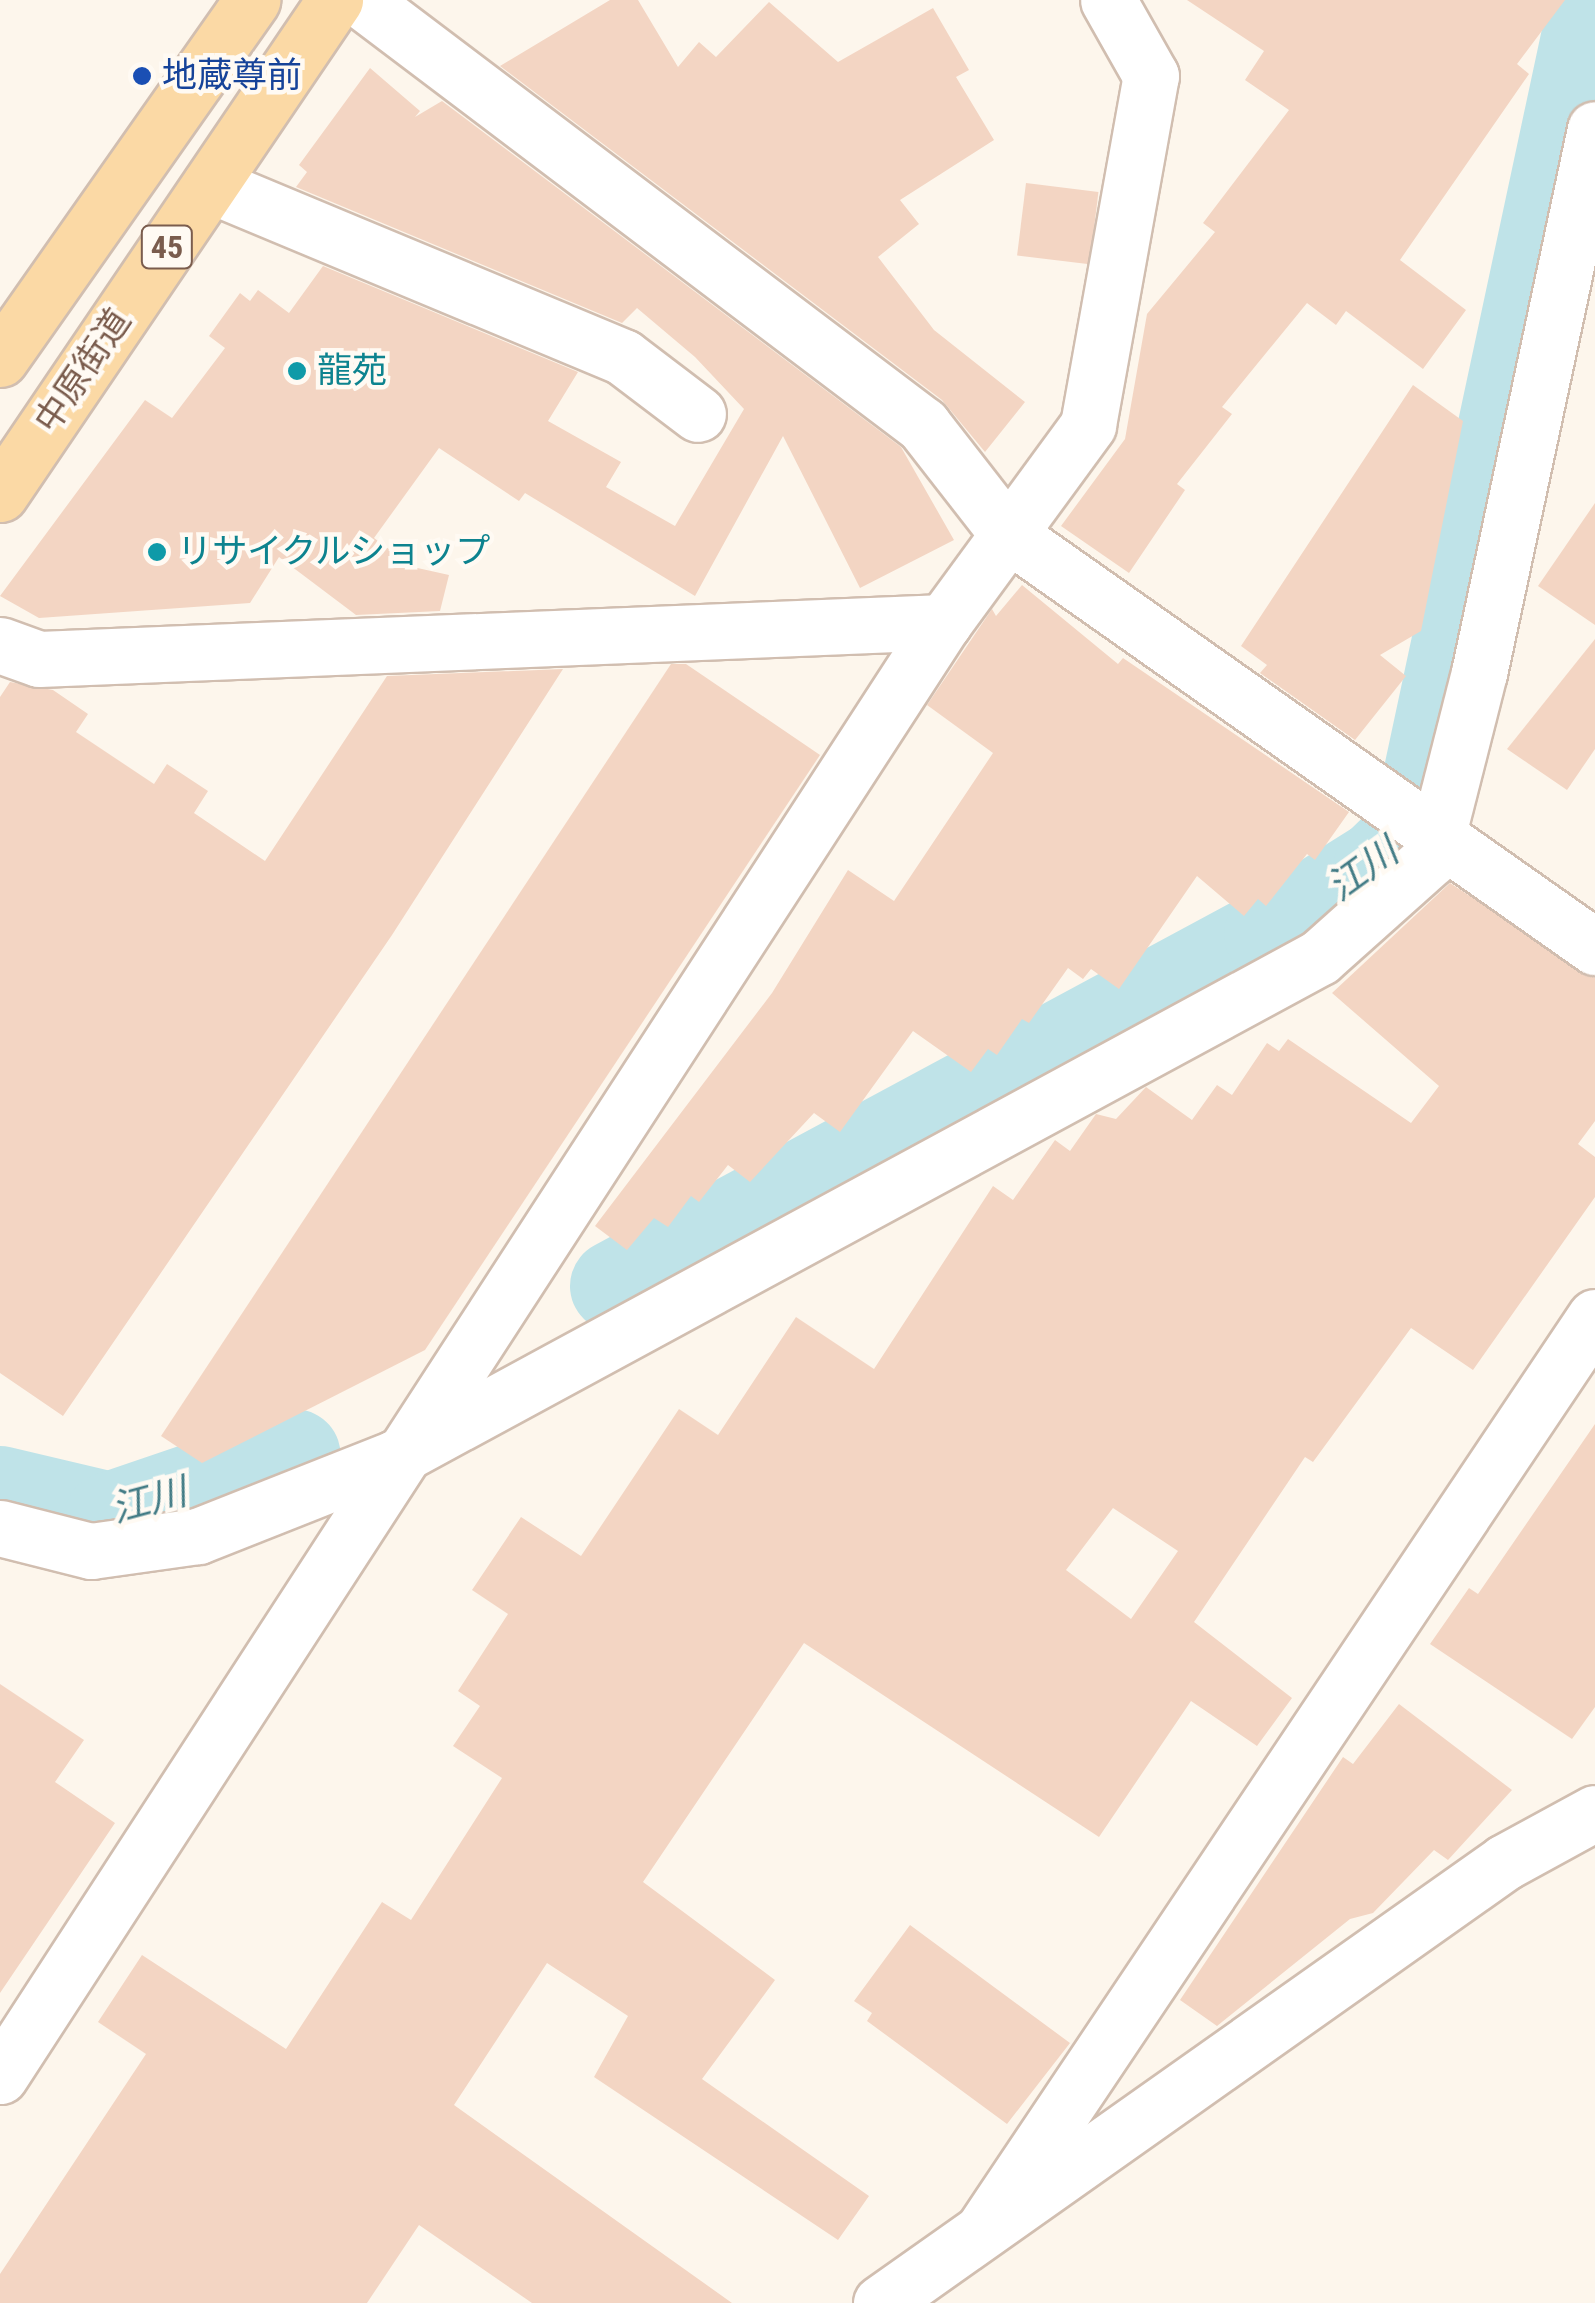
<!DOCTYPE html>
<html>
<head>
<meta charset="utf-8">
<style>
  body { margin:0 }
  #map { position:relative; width:1595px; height:2303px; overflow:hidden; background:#fdf6ec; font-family:"Roboto Condensed","Noto Sans JP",sans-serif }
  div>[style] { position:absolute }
  .river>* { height:92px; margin:-46px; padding:0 46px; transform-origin:46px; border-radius:46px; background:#bfe3e8 }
  .building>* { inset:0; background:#f3d5c3; transform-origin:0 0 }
  .roads { filter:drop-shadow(2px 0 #d1beb0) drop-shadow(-2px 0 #d1beb0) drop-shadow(0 2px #d1beb0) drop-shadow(0 -2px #d1beb0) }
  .minor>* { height:55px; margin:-27.5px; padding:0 27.5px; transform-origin:27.5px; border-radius:27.5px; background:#fff }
  .major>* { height:55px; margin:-27.5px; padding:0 27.5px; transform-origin:27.5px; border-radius:27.5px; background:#fbd9a5 }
  .dots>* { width:28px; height:28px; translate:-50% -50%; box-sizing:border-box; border:5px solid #fffaf3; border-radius:50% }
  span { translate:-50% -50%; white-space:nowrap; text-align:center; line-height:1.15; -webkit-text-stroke:9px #fffaf3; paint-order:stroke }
  .shield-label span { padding:2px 8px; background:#fffaf3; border:2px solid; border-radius:8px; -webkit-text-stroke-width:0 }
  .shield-label { font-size:32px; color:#7a5c4d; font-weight:700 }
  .transit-label { font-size:35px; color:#164399 }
  .left { translate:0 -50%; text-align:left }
  .street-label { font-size:35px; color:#7a5c4d }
  .culture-label { font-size:35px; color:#0d838f }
  .water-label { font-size:38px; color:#437c86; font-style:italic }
</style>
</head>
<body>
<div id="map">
  <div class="river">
    <i style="left:616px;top:1286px;width:743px;rotate:-28.29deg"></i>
    <i style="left:1270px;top:934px;width:130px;rotate:-32.1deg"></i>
    <i style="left:1380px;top:865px;width:53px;rotate:-44.2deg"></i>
    <i style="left:1418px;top:828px;width:846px;rotate:-77.92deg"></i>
    <i style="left:0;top:1492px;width:113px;rotate:13.3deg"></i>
    <i style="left:110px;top:1518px;width:195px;rotate:-18.8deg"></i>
  </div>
  <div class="building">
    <i style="clip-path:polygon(610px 0,638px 0,678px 67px,699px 42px,716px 57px,769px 2px,838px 62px,933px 8px,969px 70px,956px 77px,994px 140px,900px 200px,919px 224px,878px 257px,934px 330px,1025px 402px,985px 452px,942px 400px,500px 66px)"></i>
    <i style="clip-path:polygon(1187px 0,1565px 0,1517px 64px,1529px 74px,1400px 260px,1466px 310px,1423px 369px,1346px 311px,1336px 325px,1307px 303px,1222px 407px,1232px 414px,1177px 484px,1185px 490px,1129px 573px,1061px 526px,1125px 439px,1147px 314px,1215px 232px,1203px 223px,1289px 110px,1245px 80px,1264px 51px)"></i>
    <i style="clip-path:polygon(370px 68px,420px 111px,415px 117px,442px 101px,901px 447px,954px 540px,860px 588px,783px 436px,695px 596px,525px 493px,519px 501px,439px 448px,374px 538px,413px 567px,449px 575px,440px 611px,356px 615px,279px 557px,250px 603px,39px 618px,0 596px,145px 400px,172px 418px,225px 348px,209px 336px,240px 293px,250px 301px,258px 290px,289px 313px,323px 266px,578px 372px,548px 421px,621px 462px,606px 487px,675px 526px,744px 409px,695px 357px,637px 308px,622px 323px,296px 187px,307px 172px,299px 165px)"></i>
    <i style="left:1026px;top:183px;width:73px;height:73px;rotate:7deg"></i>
    <i style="clip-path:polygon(1413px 385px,1463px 421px,1421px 631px,1380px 655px,1406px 676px,1355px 740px,1260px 673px,1267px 665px,1241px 646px)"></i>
    <i style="clip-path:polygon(1595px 503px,1595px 625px,1538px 586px)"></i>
    <i style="clip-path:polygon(1022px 585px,1118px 664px,1123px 658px,1349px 812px,1315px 860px,1307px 854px,1266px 906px,1258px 899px,1244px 916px,1197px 876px,1119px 989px,1091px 969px,1083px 979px,1068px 968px,1029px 1023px,1022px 1019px,997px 1055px,988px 1049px,971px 1072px,913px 1031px,840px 1132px,814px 1113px,750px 1182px,728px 1165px,699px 1202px,691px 1196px,668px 1227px,654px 1218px,627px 1250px,595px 1226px,772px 993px,848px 870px,894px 901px,993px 753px,927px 705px,992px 609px,996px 616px)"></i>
    <i style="clip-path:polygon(1595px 639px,1595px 749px,1567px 790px,1507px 749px)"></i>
    <i style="clip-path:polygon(671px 664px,686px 664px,820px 755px,425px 1350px,202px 1463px,161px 1436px)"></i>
    <i style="clip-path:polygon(563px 669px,392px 935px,63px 1416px,0 1373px,0 697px,10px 682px,53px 690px,88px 714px,76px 732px,154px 784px,167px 764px,208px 791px,194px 813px,265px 861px,387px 676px)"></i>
    <i style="clip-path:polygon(evenodd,1450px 883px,1595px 978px,1595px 1121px,1578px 1144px,1595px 1157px,1595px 1197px,1473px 1370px,1411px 1328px,1313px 1462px,1305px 1457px,1194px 1622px,1292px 1698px,1257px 1746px,1191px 1701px,1099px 1837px,804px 1643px,643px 1882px,775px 1980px,702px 2079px,869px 2196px,838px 2240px,594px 2077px,628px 2016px,547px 1963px,454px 2105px,732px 2303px,532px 2303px,419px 2225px,367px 2303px,0 2303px,0 2274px,146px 2054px,98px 2022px,142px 1955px,286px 2049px,382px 1902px,411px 1920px,502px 1778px,453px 1746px,480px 1706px,458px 1691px,508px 1614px,472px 1590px,521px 1517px,581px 1556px,679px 1409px,718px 1435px,796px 1317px,874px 1369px,993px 1186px,1013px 1200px,1055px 1140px,1070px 1151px,1096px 1114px,1116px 1119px,1146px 1087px,1192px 1120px,1217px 1085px,1232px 1095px,1267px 1043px,1279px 1051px,1288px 1039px,1411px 1123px,1439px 1086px,1332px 993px,1450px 883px,1113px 1508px,1178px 1551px,1131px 1619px,1066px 1570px,1113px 1508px)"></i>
    <i style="clip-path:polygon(1595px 1424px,1595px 1707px,1572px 1739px,1430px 1644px,1469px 1588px,1478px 1594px)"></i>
    <i style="clip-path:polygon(0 1684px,84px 1740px,55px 1782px,115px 1823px,0 1993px)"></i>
    <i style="clip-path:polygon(1399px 1704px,1512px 1790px,1448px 1860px,1434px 1850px,1373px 1913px,1350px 1919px,1217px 2026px,1180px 2000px,1343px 1757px,1353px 1764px)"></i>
    <i style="clip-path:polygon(910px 1925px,1070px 2043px,1007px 2124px,867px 2021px,872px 2013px,854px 2001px)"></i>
  </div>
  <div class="roads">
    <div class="minor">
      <i style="left:361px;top:0;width:705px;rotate:37.1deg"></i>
      <i style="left:923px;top:425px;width:138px;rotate:52.1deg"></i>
      <i style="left:1008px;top:534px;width:718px;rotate:35.13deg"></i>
      <i style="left:210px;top:185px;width:447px;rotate:22.6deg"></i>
      <i style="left:623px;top:357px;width:94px;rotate:37.2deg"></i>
      <i style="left:0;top:645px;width:41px;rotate:19.7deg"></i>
      <i style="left:39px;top:659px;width:906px;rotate:-2.34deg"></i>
      <i style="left:944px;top:622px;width:244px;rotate:-53.8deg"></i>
      <i style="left:1088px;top:425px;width:355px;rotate:-79.8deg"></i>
      <i style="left:1151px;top:76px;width:87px;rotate:-119.5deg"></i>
      <i style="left:0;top:1528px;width:94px;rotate:14.2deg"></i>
      <i style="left:91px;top:1551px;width:108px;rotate:-8deg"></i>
      <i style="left:198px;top:1536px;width:212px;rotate:-21.6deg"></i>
      <i style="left:395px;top:1458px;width:1052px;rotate:-28.44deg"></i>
      <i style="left:1320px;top:957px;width:150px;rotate:-41.8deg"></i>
      <i style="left:1432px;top:857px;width:190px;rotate:-75.7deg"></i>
      <i style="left:1479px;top:673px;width:556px;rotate:-77.96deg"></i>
      <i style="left:0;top:2076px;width:1734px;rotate:-57.01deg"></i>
      <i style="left:983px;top:2230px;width:1099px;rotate:-56.17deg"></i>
      <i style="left:881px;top:2303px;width:764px;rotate:-35.25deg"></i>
      <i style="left:1505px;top:1862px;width:102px;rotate:-28.6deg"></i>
    </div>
    <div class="major">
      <i style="left:0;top:359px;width:439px;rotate:-54.9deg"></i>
      <i style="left:0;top:494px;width:597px;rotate:-55.86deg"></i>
    </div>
  </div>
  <div class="dots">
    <i style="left:142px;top:76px;background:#1a4fb4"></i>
    <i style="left:297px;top:371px;background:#0f9aa8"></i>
    <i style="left:157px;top:552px;background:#0f9aa8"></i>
  </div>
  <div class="shield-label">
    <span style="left:167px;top:247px">45</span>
  </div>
  <div class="transit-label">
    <span class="left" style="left:162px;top:76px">地蔵尊前</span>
  </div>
  <div class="street-label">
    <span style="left:83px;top:371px;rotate:-56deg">中原街道</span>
  </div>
  <div class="culture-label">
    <span class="left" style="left:317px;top:371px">龍苑</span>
    <span class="left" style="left:177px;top:552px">リサイクルショップ</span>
  </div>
  <div class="water-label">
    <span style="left:1363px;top:870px;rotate:-36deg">江川</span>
    <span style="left:149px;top:1501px;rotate:-15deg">江川</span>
  </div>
</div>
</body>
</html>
